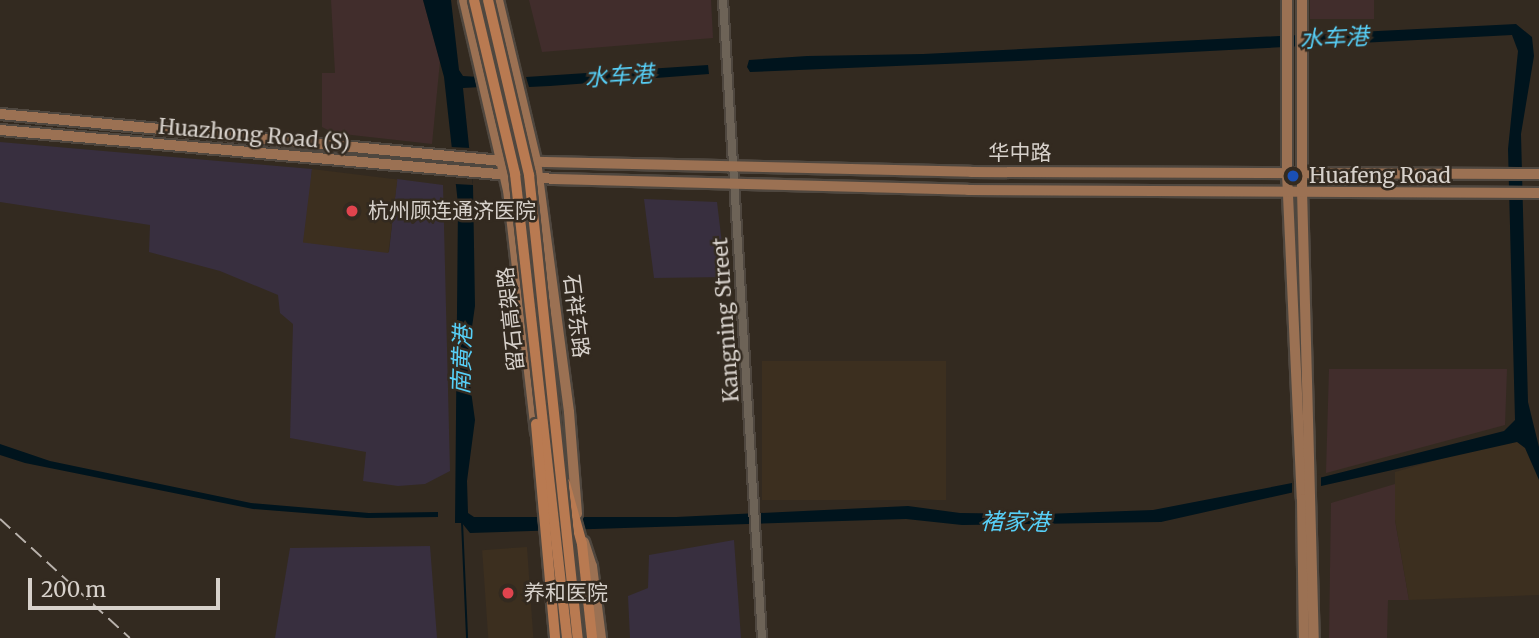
<!DOCTYPE html>
<html>
<head>
<meta charset="utf-8">
<style>
  body { margin:0 }
  #map { position:relative; width:1539px; height:638px; overflow:hidden; background:#332a20; font-family:Merriweather,"Noto Sans SC",serif }
  div>[style] { position:absolute }
  .commercial>* { inset:0; background:#412d2c; transform-origin:0 0 }
  .industrial>* { inset:0; background:#382f3f }
  .built>* { inset:0; background:#3c2f1f; transform-origin:0 0 }
  .water>* { inset:0; background:#00141d }
  .pier>* { inset:0; background:#332a20 }
  .stream>* { height:2px; margin:-1px; padding:0 1px; transform-origin:1px; border-radius:1px; background:#00141d }
  .roads { filter:drop-shadow(2px 0 #4f473f) drop-shadow(-2px 0 #4f473f) drop-shadow(0 2px #4f473f) drop-shadow(0 -2px #4f473f) }
  .minor>* { height:8px; margin:-4px; padding:0 4px; transform-origin:4px; border-radius:4px; background:#6d6357 }
  .major>* { height:10px; margin:-5px; padding:0 5px; transform-origin:5px; border-radius:5px; background:#9b7153 }
  .highway>* { height:10px; margin:-5px; padding:0 5px; transform-origin:5px; border-radius:5px; background:#b97a51 }
  .rail>* { height:2px; margin-top:-1px; transform-origin:0; background:repeating-linear-gradient(90deg,#b9b2ac 0 14px,transparent 0 21px) }
  .bridges { filter:drop-shadow(2px 0 #4f473f) drop-shadow(-2px 0 #4f473f) drop-shadow(0 2px #4f473f) drop-shadow(0 -2px #4f473f) }
  .highway-bridge>* { height:10px; margin:-5px; padding:0 5px; transform-origin:5px; border-radius:5px; background:#b97a51 }
  .dots>* { width:19px; height:19px; translate:-50% -50%; box-sizing:border-box; border:4px solid #332a20; border-radius:50% }
  span { translate:-50% -50%; white-space:nowrap; text-align:center; line-height:1.15; -webkit-text-stroke:5px #332a20; paint-order:stroke }
  .street-label { font-size:21px; color:#d7d1cb }
  .poi-label { font-size:21px; color:#d7d1cb }
  .left { translate:0 -50%; text-align:left }
  .water-label { font-size:23px; color:#57cff7; font-style:italic }
  .scale { position:absolute; left:28px; top:578px; width:192px; height:32px; box-sizing:border-box; border:4px solid #d7d1cb; border-top:0; padding-left:9px; font-size:21px; line-height:24px; white-space:nowrap; color:#d7d1cb; -webkit-text-stroke:5px #332a20; paint-order:stroke }
</style>
</head>
<body>
<div id="map">
  <div class="commercial">
    <i style="clip-path:polygon(331px 0,423px 0,440px 61px,432px 144px,334px 133px,322px 127px,322px 73px,335px 73px)"></i>
    <i style="clip-path:polygon(529px 0,711px 0,713px 38px,542px 52px)"></i>
    <i style="left:1310px;top:0;width:64px;height:19px"></i>
    <i style="clip-path:polygon(1329px 369px,1507px 369px,1505px 425px,1326px 473px)"></i>
    <i style="clip-path:polygon(1395px 484px,1395px 520px,1409px 600px,1388px 600px,1387px 638px,1329px 638px,1331px 503px)"></i>
  </div>
  <div class="industrial">
    <i style="clip-path:polygon(0 142px,312px 169px,308px 242px,389px 252px,397px 179px,443px 185px,450px 471px,425px 484px,398px 486px,363px 481px,366px 452px,290px 438px,293px 324px,280px 313px,278px 295px,220px 271px,149px 252px,150px 225px,0 202px)"></i>
    <i style="clip-path:polygon(644px 199px,717px 202px,726px 277px,654px 278px)"></i>
    <i style="clip-path:polygon(734px 540px,741px 638px,630px 638px,628px 596px,648px 588px,649px 555px)"></i>
    <i style="clip-path:polygon(430px 546px,437px 638px,275px 638px,290px 548px)"></i>
  </div>
  <div class="built">
    <i style="left:312px;top:169px;width:86px;height:74px;rotate:7deg"></i>
    <i style="left:762px;top:361px;width:184px;height:139px"></i>
    <i style="clip-path:polygon(1514px 438px,1526px 444px,1539px 474px,1539px 595px,1409px 600px,1395px 520px,1395px 472px)"></i>
    <i style="left:527px;top:547px;width:91px;height:45px;rotate:86deg"></i>
  </div>
  <div class="water">
    <i style="clip-path:polygon(423px 0,451px 0,459px 70px,463px 76px,479px 77px,481px 87px,463px 88px,473px 185px,475px 306px,467px 362px,475px 420px,467px 481px,468px 513px,474px 517px,676px 517px,908px 506px,960px 513px,1045px 514px,1153px 510px,1323px 477px,1504px 431px,1515px 420px,1508px 149px,1518px 51px,1512px 35px,1018px 61px,750px 72px,747px 67px,749px 60px,807px 56px,923px 54px,1516px 24px,1532px 37px,1534px 56px,1521px 134px,1528px 402px,1539px 447px,1539px 480px,1525px 448px,1517px 442px,1161px 522px,962px 525px,906px 519px,470px 533px,462px 523px,455px 523px,458px 204px,444px 77px)"></i>
    <i style="clip-path:polygon(708px 65px,709px 74px,550px 86px,529px 87px,526px 77px)"></i>
    <i style="clip-path:polygon(0 444px,50px 461px,251px 503px,369px 513px,438px 512px,438px 517px,367px 518px,253px 509px,25px 463px,0 455px)"></i>
  </div>
  <div class="pier">
    <i style="clip-path:polygon(451px 147px,470px 148px,473px 185px,455px 184px)"></i>
    <i style="clip-path:polygon(1321px 474px,1321px 492px,1292px 498px,1292px 479px)"></i>
  </div>
  <div class="stream">
    <i style="left:462px;top:522px;width:116px;rotate:87.5deg"></i>
  </div>
  <div class="roads">
    <div class="minor">
      <i style="left:723px;top:0;width:639px;rotate:86.5deg"></i>
    </div>
    <div class="major">
      <i style="left:464px;top:0;width:195px;rotate:77deg"></i>
      <i style="left:508px;top:190px;width:244px;rotate:83.4deg"></i>
      <i style="left:498px;top:0;width:165px;rotate:76.7deg"></i>
      <i style="left:536px;top:161px;width:253px;rotate:82.5deg"></i>
      <i style="left:569px;top:412px;width:102px;rotate:85.5deg"></i>
      <i style="left:1287px;top:0;width:173px;rotate:90deg"></i>
      <i style="left:1287px;top:173px;width:326px;rotate:87.4deg"></i>
      <i style="left:1302px;top:499px;width:139px;rotate:89.2deg"></i>
      <i style="left:1302px;top:0;width:190px;rotate:90deg"></i>
      <i style="left:1302px;top:190px;width:448px;rotate:88.5deg"></i>
      <i style="left:0;top:114px;width:504px;rotate:5.35deg"></i>
      <i style="left:502px;top:161px;width:469px;rotate:1.3deg"></i>
      <i style="left:971px;top:172px;width:568px;rotate:0.2deg"></i>
      <i style="left:0;top:130px;width:556px;rotate:5.05deg"></i>
      <i style="left:554px;top:179px;width:414px;rotate:1.5deg"></i>
      <i style="left:968px;top:190px;width:571px;rotate:0.3deg"></i>
      <i style="left:584px;top:542px;width:25px;rotate:72deg"></i>
      <i style="left:592px;top:566px;width:73px;rotate:82.9deg"></i>
    </div>
    <div class="highway">
      <i style="left:565px;top:483px;width:63px;rotate:74.4deg"></i>
      <i style="left:582px;top:544px;width:95px;rotate:83.9deg"></i>
    </div>
  </div>
  <div class="rail">
    <i style="left:0;top:519px;width:176px;rotate:42.5deg"></i>
  </div>
  <div class="bridges">
    <div class="highway-bridge">
      <i style="left:474px;top:0;width:179px;rotate:76.7deg"></i>
      <i style="left:515px;top:174px;width:467px;rotate:83.6deg"></i>
      <i style="left:488px;top:0;width:180px;rotate:76.8deg"></i>
      <i style="left:529px;top:175px;width:466px;rotate:84deg"></i>
      <i style="left:536px;top:424px;width:215px;rotate:84.9deg"></i>
    </div>
  </div>
  <div class="dots">
    <i style="left:1293px;top:176px;background:#1a4fb4"></i>
    <i style="left:352px;top:211px;background:#e0444e"></i>
    <i style="left:508px;top:593px;background:#e0444e"></i>
  </div>
  <div class="street-label">
    <span style="left:254px;top:135px;rotate:5deg">Huazhong Road (S)</span>
    <span style="left:1020px;top:153px">华中路</span>
    <span style="left:576px;top:316px;rotate:83deg">石祥东路</span>
    <span style="left:511px;top:319px;rotate:-96deg">留石高架路</span>
    <span style="left:726px;top:320px;rotate:-94deg">Kangning Street</span>
  </div>
  <div class="poi-label">
    <span class="left" style="left:1309px;top:176px">Huafeng Road</span>
    <span class="left" style="left:368px;top:211px">杭州顾连通济医院</span>
    <span class="left" style="left:524px;top:593px">养和医院</span>
  </div>
  <div class="water-label">
    <span style="left:1334px;top:38px;rotate:-3deg">水车港</span>
    <span style="left:619px;top:76px;rotate:-4deg">水车港</span>
    <span style="left:462px;top:360px;rotate:-88deg">南黄港</span>
    <span style="left:1015px;top:522px;rotate:1deg">褚家港</span>
  </div>
  <div class="scale">200 m</div>
</div>
</body>
</html>
